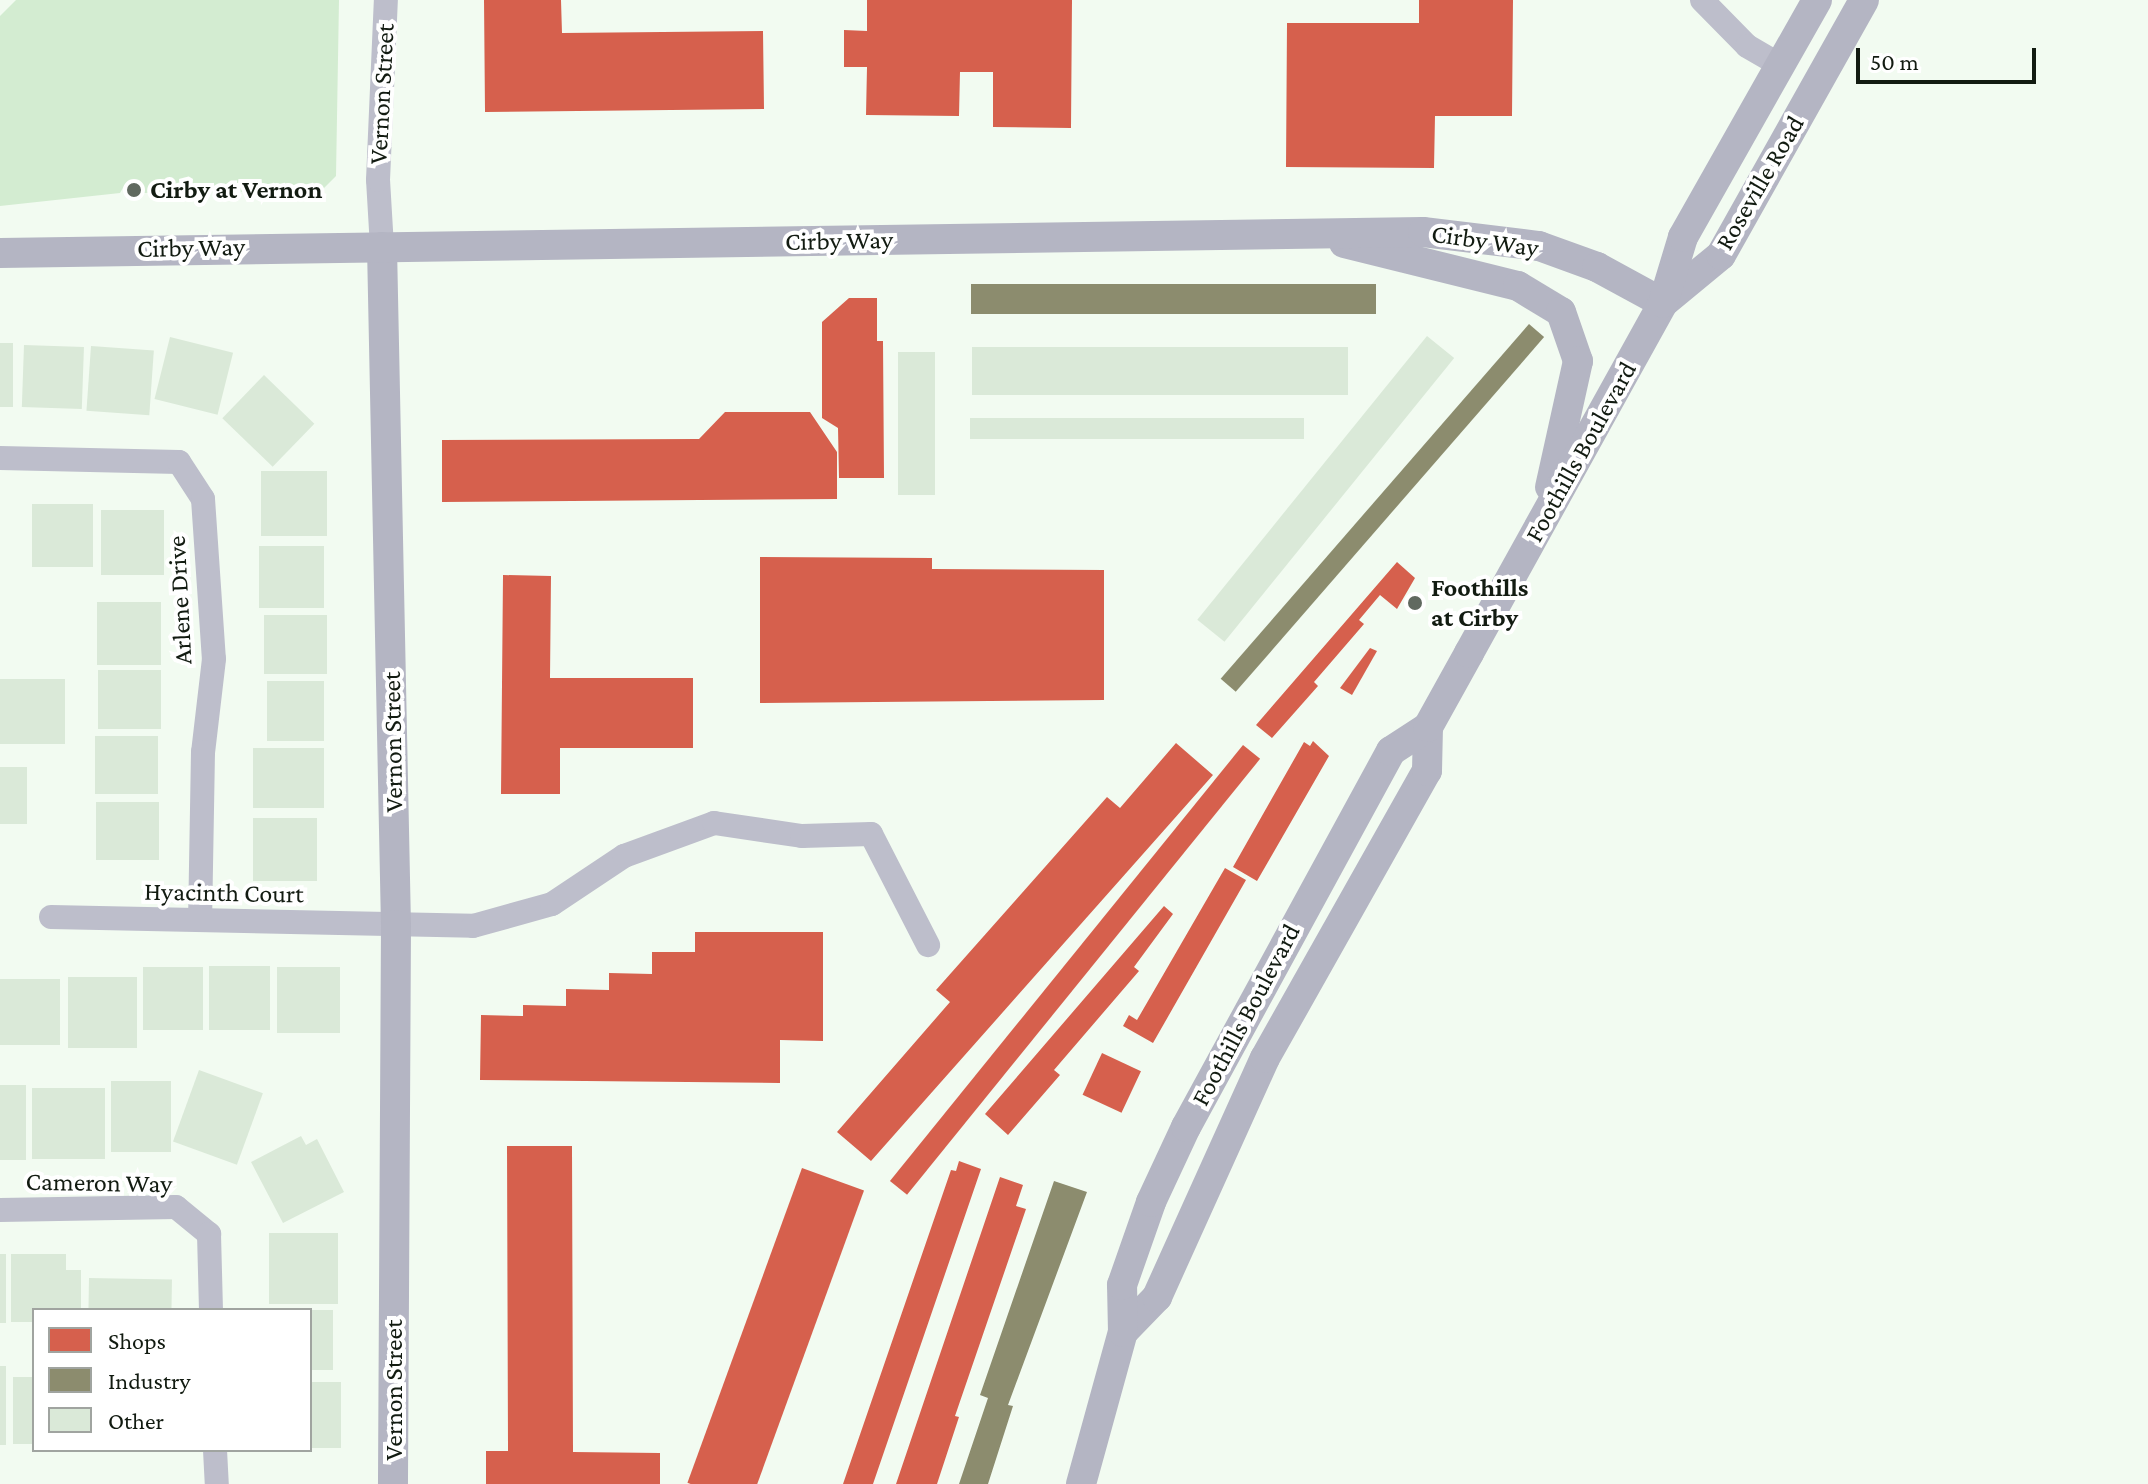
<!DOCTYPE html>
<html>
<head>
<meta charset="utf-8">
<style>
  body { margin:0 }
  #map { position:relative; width:2148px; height:1484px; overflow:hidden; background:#f2fbf1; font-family:"Crimson Pro",serif }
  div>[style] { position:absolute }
  .green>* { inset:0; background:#d3ecd1 }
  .shops>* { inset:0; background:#d6604d; transform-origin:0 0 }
  .industry>* { inset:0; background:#8c8c6e; transform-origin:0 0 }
  .building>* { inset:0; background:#dae9d8; transform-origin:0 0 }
  .minor>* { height:24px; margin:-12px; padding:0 12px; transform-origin:12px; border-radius:12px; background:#bdbecb }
  .major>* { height:30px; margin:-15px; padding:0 15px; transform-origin:15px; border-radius:15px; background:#b4b5c3 }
  .dots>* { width:22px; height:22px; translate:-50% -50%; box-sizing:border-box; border:4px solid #fff; border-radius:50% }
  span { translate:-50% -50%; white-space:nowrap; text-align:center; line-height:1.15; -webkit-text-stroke:8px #fff; paint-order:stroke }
  .street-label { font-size:26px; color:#121b11 }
  .poi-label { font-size:26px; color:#121b11; font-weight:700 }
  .left { translate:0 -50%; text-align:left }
  .legend { position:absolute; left:32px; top:1308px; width:280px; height:144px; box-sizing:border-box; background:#fff; border:2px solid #a0a4a0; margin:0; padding:10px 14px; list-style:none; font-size:24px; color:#121b11 }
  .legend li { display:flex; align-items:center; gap:16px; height:40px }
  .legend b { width:40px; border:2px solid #a0a4a0 }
  .scale { position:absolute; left:1856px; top:48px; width:180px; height:36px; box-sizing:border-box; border:4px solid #121b11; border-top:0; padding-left:10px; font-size:24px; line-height:28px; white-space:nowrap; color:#121b11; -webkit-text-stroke:6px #fff; paint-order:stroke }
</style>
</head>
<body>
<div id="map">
  <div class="green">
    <i style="clip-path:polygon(16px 0,339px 0,336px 176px,323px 189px,308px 191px,139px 193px,139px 186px,124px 186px,120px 193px,0 206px,0 16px)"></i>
  </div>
  <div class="shops">
    <i style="clip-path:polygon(484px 0,561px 0,562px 33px,763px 31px,764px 109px,485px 112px)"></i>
    <i style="clip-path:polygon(867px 0,1072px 0,1071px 128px,993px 127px,993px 72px,960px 72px,959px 116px,866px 115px,867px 67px,844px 67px,844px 30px,867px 31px)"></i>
    <i style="clip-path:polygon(1419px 0,1513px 0,1512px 116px,1435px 116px,1434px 168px,1286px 167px,1287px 23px,1419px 23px)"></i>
    <i style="clip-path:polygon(849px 298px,877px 298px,877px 341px,883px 341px,884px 478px,839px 478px,838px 428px,822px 418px,822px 322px)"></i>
    <i style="clip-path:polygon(725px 412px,810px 412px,837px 452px,837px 499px,442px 502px,442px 440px,699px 439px)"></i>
    <i style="clip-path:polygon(760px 557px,932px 558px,932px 569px,1104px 570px,1104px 700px,760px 703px)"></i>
    <i style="clip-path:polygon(1397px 562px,1415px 578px,1397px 609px,1380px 595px,1359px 620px,1364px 624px,1314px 682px,1318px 686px,1272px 738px,1256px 725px)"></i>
    <i style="clip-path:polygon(503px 575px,551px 576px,550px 678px,693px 678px,693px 748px,560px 748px,560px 794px,501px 794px)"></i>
    <i style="clip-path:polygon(1370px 648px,1377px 651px,1352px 695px,1340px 688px)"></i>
    <i style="clip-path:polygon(1313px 741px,1329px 756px,1257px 881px,1233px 867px,1304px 742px,1310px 746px)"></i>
    <i style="clip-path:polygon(1176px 743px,1213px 775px,871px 1161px,837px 1132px,950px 1002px,936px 990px,1107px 797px,1120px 808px)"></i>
    <i style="left:1243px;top:745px;width:22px;height:561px;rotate:39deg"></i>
    <i style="clip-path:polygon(1225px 868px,1246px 880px,1153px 1043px,1123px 1026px,1129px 1015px,1137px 1020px)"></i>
    <i style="clip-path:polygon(1164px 906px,1173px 914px,1134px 967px,1139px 971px,1054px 1070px,1060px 1075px,1008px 1135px,985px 1114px)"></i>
    <i style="clip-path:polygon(695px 932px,823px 932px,823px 1041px,780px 1040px,780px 1083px,480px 1080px,481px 1015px,523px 1016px,523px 1005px,566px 1006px,566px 989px,609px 990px,609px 973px,652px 974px,652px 952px,695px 952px)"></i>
    <i style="left:1102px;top:1053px;width:43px;height:46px;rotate:25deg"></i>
    <i style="clip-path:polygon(507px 1146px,572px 1146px,573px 1452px,660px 1453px,660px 1484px,486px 1484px,486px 1451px,508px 1451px)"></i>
    <i style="clip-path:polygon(959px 1161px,981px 1169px,873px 1484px,843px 1484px,951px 1170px,956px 1171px)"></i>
    <i style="left:802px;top:1168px;width:66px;height:335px;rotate:20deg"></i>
    <i style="clip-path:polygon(1000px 1177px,1023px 1185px,1016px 1206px,1026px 1209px,955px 1416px,959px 1417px,937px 1484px,896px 1484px)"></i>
  </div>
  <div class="industry">
    <i style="left:971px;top:284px;width:405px;height:30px"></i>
    <i style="left:1529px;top:324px;width:20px;height:470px;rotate:41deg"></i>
    <i style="clip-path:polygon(1054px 1181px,1087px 1192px,1008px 1405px,1013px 1406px,988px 1484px,959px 1484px,988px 1398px,980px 1395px)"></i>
  </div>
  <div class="building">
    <i style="left:1427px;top:336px;width:35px;height:365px;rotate:39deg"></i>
    <i style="left:170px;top:337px;width:65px;height:64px;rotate:14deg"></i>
    <i style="left:0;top:343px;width:13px;height:64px"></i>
    <i style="left:24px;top:345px;width:60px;height:62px;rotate:2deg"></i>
    <i style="left:91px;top:346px;width:63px;height:65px;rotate:4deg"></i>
    <i style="left:972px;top:347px;width:376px;height:48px"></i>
    <i style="left:898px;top:352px;width:37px;height:143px"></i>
    <i style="left:264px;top:375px;width:70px;height:60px;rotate:44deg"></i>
    <i style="left:970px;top:418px;width:334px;height:21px"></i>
    <i style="left:261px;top:471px;width:66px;height:65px"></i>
    <i style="left:32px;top:504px;width:61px;height:63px"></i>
    <i style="left:101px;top:510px;width:63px;height:65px"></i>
    <i style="left:259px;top:546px;width:65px;height:62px"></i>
    <i style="left:97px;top:602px;width:64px;height:63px"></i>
    <i style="left:264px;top:615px;width:63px;height:59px"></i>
    <i style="left:98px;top:670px;width:63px;height:59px"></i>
    <i style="left:0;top:679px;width:65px;height:65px"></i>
    <i style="left:267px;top:681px;width:57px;height:60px"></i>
    <i style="left:95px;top:736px;width:63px;height:58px"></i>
    <i style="left:253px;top:748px;width:71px;height:60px"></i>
    <i style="left:0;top:767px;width:27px;height:57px"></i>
    <i style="left:96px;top:802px;width:63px;height:58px"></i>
    <i style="left:253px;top:818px;width:64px;height:63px"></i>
    <i style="left:209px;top:966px;width:61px;height:64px"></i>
    <i style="left:143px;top:967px;width:60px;height:63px"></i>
    <i style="left:277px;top:967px;width:63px;height:66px"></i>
    <i style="left:68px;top:977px;width:69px;height:71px"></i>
    <i style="left:0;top:979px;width:60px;height:66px"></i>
    <i style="left:199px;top:1070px;width:68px;height:76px;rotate:20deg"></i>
    <i style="left:111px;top:1081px;width:60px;height:71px"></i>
    <i style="left:0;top:1085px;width:26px;height:75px"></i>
    <i style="left:32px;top:1088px;width:73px;height:71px"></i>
    <i style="clip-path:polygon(301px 1136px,306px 1145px,317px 1139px,344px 1192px,283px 1223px,251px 1162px)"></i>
    <i style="left:269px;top:1233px;width:69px;height:71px"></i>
    <i style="left:0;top:1254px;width:6px;height:69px"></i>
    <i style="clip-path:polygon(11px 1254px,66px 1254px,66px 1270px,81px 1270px,81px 1310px,34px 1310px,34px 1322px,11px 1322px)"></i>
    <i style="left:89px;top:1278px;width:83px;height:32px;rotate:1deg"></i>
    <i style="left:310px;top:1310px;width:23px;height:60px"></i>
    <i style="left:0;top:1366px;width:6px;height:79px"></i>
    <i style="left:13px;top:1377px;width:21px;height:67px"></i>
    <i style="left:341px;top:1382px;width:66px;height:31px;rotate:90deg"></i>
  </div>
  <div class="minor">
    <i style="left:1702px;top:0;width:64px;rotate:45.6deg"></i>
    <i style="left:1747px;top:46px;width:38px;rotate:30deg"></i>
    <i style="left:382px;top:247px;width:67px;rotate:-93.4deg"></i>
    <i style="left:378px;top:180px;width:180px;rotate:-87.5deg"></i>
    <i style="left:0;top:458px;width:179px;rotate:1.3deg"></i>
    <i style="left:179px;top:462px;width:44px;rotate:57deg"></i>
    <i style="left:203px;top:499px;width:160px;rotate:86.1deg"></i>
    <i style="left:214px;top:659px;width:94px;rotate:96.7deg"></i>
    <i style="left:203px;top:752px;width:168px;rotate:91deg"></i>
    <i style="left:51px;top:917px;width:422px;rotate:1.2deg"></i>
    <i style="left:473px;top:926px;width:82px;rotate:-15.6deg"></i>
    <i style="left:552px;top:904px;width:87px;rotate:-33.7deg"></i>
    <i style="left:624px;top:856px;width:96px;rotate:-20.1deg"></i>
    <i style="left:714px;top:823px;width:89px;rotate:8.4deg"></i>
    <i style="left:802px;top:836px;width:69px;rotate:-1.7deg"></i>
    <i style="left:871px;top:834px;width:125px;rotate:62.8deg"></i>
    <i style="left:0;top:1210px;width:176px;rotate:-1deg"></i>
    <i style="left:176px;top:1207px;width:43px;rotate:39.3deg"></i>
    <i style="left:209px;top:1234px;width:76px;rotate:88.5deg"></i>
    <i style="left:215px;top:1450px;width:34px;rotate:87deg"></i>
  </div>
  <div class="major">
    <i style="left:1344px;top:243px;width:179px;rotate:13.9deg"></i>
    <i style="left:1518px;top:286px;width:50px;rotate:31.2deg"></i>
    <i style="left:1561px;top:312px;width:52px;rotate:70.9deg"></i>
    <i style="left:1578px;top:361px;width:129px;rotate:102.5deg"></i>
    <i style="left:382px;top:247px;width:678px;rotate:88.82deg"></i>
    <i style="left:396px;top:925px;width:559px;rotate:90.31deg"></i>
    <i style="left:0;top:253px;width:1423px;rotate:-0.85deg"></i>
    <i style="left:1423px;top:232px;width:117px;rotate:6.9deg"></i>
    <i style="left:1539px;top:246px;width:62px;rotate:19.9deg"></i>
    <i style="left:1597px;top:267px;width:75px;rotate:28.6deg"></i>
    <i style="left:1663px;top:303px;width:75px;rotate:-39.6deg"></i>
    <i style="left:1721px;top:255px;width:292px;rotate:-60.7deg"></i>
    <i style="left:1123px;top:1332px;width:49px;rotate:-45.8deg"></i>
    <i style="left:1157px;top:1297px;width:262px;rotate:-65.7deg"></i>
    <i style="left:1265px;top:1058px;width:330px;rotate:-60.6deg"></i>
    <i style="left:1427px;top:771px;width:44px;rotate:-88.7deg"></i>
    <i style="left:1081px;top:1484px;width:158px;rotate:-74.6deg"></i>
    <i style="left:1123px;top:1332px;width:47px;rotate:-91.2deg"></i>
    <i style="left:1122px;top:1285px;width:88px;rotate:-70.7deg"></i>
    <i style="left:1151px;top:1202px;width:83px;rotate:-65deg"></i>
    <i style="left:1186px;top:1127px;width:428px;rotate:-61.4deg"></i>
    <i style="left:1391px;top:751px;width:44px;rotate:-33deg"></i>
    <i style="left:1428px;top:727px;width:85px;rotate:-61deg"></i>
    <i style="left:1469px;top:653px;width:400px;rotate:-61deg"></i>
    <i style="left:1663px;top:303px;width:69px;rotate:-73.1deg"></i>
    <i style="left:1683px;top:237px;width:272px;rotate:-60.5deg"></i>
  </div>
  <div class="dots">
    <i style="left:134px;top:190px;background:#60695f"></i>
    <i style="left:1415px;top:603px;background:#60695f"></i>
  </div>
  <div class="street-label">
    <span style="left:382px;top:94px;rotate:-87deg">Vernon Street</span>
    <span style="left:1760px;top:183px;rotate:-60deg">Roseville Road</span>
    <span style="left:839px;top:241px;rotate:-1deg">Cirby Way</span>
    <span style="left:1485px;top:241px;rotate:8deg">Cirby Way</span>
    <span style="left:191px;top:248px;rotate:-1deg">Cirby Way</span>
    <span style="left:1581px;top:452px;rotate:-61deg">Foothills Boulevard</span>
    <span style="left:180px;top:600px;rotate:-93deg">Arlene Drive</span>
    <span style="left:393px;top:742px;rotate:-91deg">Vernon Street</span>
    <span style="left:224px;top:893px;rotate:1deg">Hyacinth Court</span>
    <span style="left:1246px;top:1015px;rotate:-62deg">Foothills Boulevard</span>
    <span style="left:99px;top:1183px;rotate:1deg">Cameron Way</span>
    <span style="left:394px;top:1390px;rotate:-90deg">Vernon Street</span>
  </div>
  <div class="poi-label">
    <span class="left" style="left:150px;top:190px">Cirby at Vernon</span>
    <span class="left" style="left:1431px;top:603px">Foothills<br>at Cirby</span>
  </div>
  <ul class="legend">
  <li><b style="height:22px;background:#d6604d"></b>Shops</li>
  <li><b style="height:22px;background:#8c8c6e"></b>Industry</li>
  <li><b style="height:22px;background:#dae9d8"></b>Other</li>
  </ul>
  <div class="scale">50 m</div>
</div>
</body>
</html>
